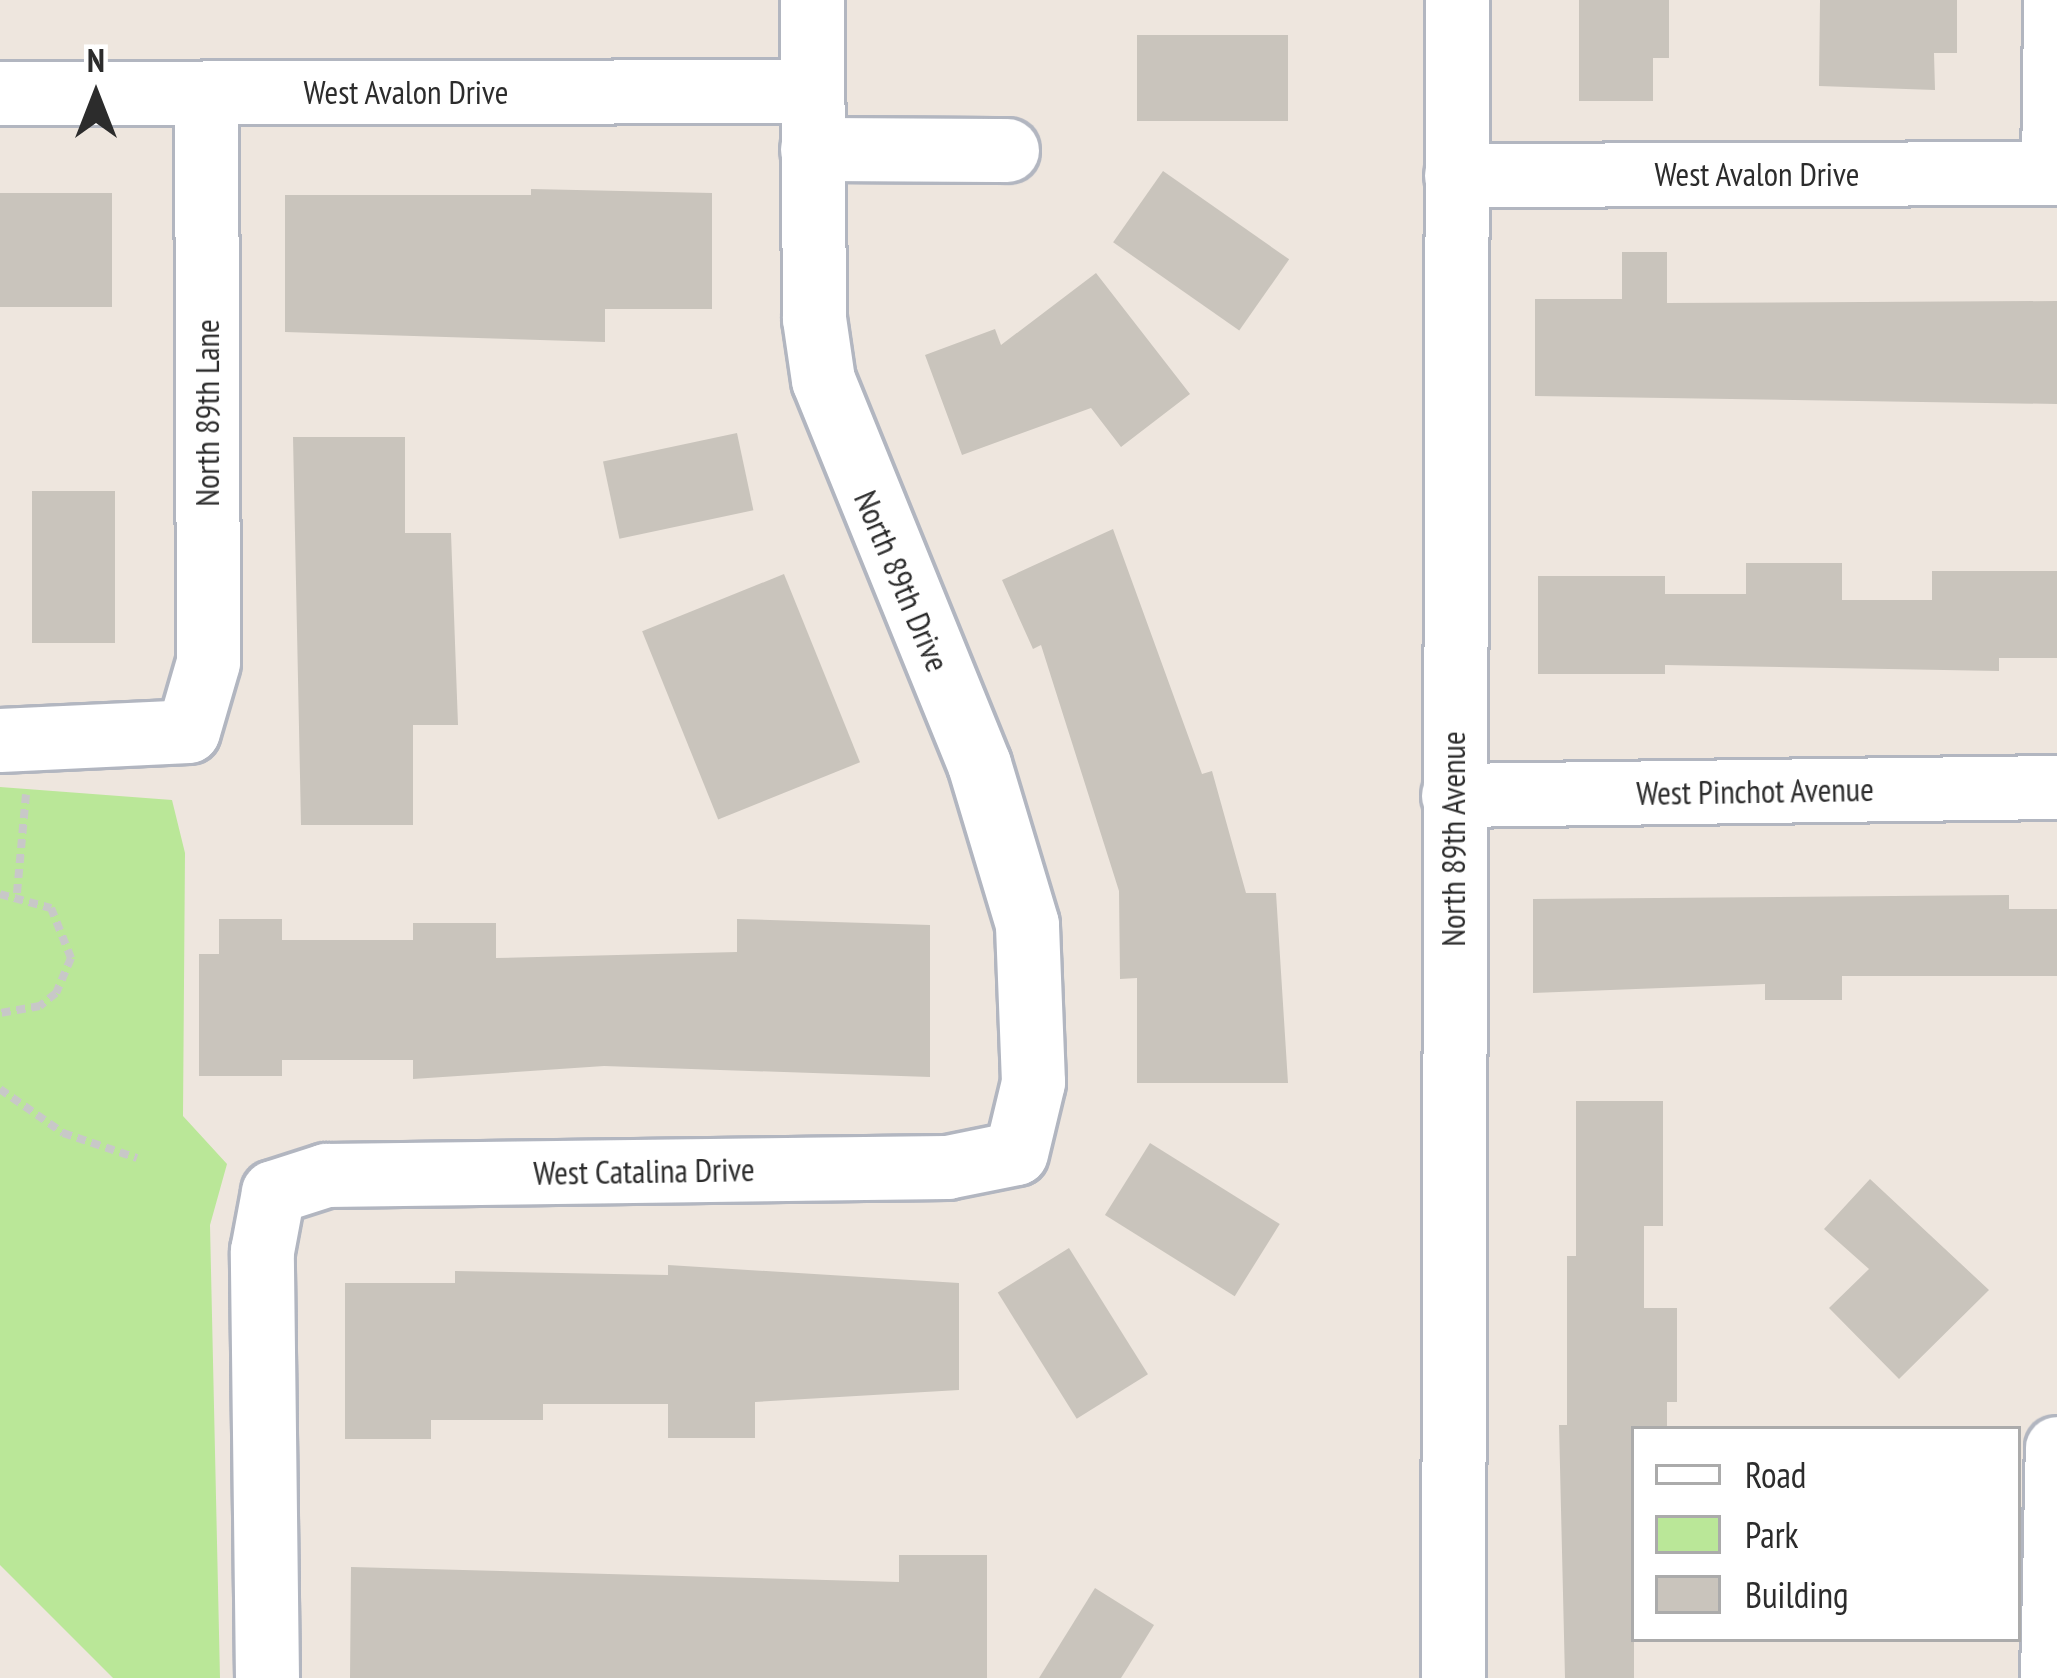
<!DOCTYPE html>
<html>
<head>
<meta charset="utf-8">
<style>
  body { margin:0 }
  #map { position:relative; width:2057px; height:1678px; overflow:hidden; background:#eee6de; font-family:"PT Sans Narrow",sans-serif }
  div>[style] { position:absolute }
  .green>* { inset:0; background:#bae798 }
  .building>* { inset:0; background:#c9c4bc; transform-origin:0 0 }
  .path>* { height:8px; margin-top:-4px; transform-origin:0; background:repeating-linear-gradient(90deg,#c8c8c8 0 9px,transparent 0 15px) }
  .roads { filter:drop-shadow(3px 0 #b2b6c0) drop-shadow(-3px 0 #b2b6c0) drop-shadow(0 3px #b2b6c0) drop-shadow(0 -3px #b2b6c0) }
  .minor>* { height:63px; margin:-31.5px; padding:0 31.5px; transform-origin:31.5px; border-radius:31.5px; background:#fff }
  span { translate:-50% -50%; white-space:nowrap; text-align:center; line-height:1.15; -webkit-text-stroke:9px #fff; paint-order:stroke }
  .street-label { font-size:33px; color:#2c2c2c }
  .legend { position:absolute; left:1631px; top:1426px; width:390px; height:216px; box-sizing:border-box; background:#fff; border:3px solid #ababab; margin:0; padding:15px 21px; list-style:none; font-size:36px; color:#2c2c2c }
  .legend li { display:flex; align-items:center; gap:24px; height:60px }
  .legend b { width:60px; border:3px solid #ababab }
  .north { position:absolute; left:36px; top:36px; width:120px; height:120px; -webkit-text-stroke:9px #fff; paint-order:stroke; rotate:0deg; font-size:33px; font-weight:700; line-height:48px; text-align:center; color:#2c2c2c }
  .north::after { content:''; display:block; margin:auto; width:42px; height:54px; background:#2c2c2c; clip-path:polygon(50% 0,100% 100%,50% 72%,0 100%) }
</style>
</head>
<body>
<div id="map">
  <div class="green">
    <i style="clip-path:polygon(0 787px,172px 800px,185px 853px,183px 1116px,227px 1164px,210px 1225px,220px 1678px,113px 1678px,0 1565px)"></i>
  </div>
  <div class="building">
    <i style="clip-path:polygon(1579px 0,1669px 0,1669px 58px,1653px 58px,1653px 101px,1579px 101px)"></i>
    <i style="clip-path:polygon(1820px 0,1957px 0,1957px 53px,1934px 53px,1935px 90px,1819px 86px)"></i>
    <i style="left:1137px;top:35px;width:151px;height:86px"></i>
    <i style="left:1163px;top:171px;width:154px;height:87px;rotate:35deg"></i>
    <i style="clip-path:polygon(531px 189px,712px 193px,712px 309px,605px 309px,605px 342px,285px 332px,285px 195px,531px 195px)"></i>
    <i style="left:0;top:193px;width:112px;height:114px"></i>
    <i style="clip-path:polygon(1622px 252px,1667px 252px,1667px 303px,2057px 301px,2057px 404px,1535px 396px,1535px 299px,1622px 299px)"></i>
    <i style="clip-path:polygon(1096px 273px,1190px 394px,1121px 447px,1091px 408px,962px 455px,925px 355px,995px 329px,1001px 345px)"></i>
    <i style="left:737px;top:433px;width:79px;height:137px;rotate:78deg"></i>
    <i style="clip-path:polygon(293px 437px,405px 437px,405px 533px,451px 533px,458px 725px,413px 725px,413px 825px,301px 825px)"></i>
    <i style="left:32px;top:491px;width:83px;height:152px"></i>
    <i style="clip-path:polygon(1113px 529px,1202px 774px,1212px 771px,1246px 893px,1276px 893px,1288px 1083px,1137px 1083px,1137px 978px,1120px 979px,1119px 891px,1041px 645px,1033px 649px,1002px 580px)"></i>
    <i style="clip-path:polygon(1746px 563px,1842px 563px,1842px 600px,1932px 600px,1932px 571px,2057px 571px,2057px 658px,1999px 658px,1999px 671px,1665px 665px,1665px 674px,1538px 674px,1538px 576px,1665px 576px,1665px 594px,1746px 594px)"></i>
    <i style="left:784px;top:574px;width:203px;height:153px;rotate:68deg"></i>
    <i style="clip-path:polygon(2009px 895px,2009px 909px,2057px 909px,2057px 976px,1842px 976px,1842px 1000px,1765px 1000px,1765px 984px,1533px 993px,1533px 899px)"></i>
    <i style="clip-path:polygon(219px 919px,282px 919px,282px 940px,413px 940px,413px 923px,496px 923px,496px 958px,737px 952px,737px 919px,930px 925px,930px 1077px,604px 1066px,413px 1079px,413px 1060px,282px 1060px,282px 1076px,199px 1076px,199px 954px,219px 954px)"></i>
    <i style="clip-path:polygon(1576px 1101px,1663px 1101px,1663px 1226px,1644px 1226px,1644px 1308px,1677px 1308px,1677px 1402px,1667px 1402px,1667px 1429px,1634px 1429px,1634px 1678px,1565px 1678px,1559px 1425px,1567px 1425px,1567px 1256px,1576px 1256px)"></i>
    <i style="left:1150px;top:1143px;width:153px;height:85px;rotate:32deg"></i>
    <i style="clip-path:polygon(1870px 1179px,1989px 1290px,1899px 1379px,1829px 1308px,1869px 1269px,1824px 1229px)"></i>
    <i style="left:1069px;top:1248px;width:149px;height:84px;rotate:58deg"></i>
    <i style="clip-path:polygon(668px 1265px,959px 1283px,959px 1390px,755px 1402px,755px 1438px,668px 1438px,668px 1404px,543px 1404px,543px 1420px,431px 1420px,431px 1439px,345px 1439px,345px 1283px,455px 1283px,455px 1271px,668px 1275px)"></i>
    <i style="clip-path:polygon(899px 1555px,987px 1555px,987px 1678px,350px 1678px,351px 1567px,899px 1582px)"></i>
    <i style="clip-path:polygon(1095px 1588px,1154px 1625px,1121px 1678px,1039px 1678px)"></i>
  </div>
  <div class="path">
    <i style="left:17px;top:893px;width:99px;rotate:-84.8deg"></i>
    <i style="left:0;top:894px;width:53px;rotate:15.4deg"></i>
    <i style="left:51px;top:908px;width:54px;rotate:68.2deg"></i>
    <i style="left:71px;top:958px;width:38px;rotate:113deg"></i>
    <i style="left:56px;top:993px;width:21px;rotate:141deg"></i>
    <i style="left:40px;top:1006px;width:41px;rotate:170.1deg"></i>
    <i style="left:0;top:1089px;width:77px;rotate:34.9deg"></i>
    <i style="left:63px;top:1133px;width:78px;rotate:18.7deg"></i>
  </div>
  <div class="roads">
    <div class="minor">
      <i style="left:0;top:93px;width:812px;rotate:-0.14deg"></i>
      <i style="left:812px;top:149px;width:195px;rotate:0.3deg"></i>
      <i style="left:2053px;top:173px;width:173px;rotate:-89.3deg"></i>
      <i style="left:1456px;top:175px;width:601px;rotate:-0.19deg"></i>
      <i style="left:0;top:740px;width:188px;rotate:-2.7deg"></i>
      <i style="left:188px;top:731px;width:72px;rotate:-73.8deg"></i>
      <i style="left:208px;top:662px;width:569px;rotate:-90.2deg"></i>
      <i style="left:1453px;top:795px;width:604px;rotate:-0.76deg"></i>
      <i style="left:267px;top:1678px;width:427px;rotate:-90.7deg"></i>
      <i style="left:262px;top:1251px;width:60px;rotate:-79.4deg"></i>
      <i style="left:273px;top:1192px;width:56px;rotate:-17.8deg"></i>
      <i style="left:326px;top:1175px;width:621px;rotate:-0.74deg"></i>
      <i style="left:947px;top:1167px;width:70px;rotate:-11.5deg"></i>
      <i style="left:1016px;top:1153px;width:73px;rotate:-76.5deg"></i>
      <i style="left:1033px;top:1082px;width:158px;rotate:-92.2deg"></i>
      <i style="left:1027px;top:924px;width:167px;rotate:-106.7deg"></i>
      <i style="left:979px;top:764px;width:414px;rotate:-112.1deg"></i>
      <i style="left:823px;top:380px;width:63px;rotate:-98.3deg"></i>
      <i style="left:814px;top:318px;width:318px;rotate:-90.4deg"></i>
      <i style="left:1453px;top:1678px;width:1678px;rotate:-89.86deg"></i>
      <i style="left:2052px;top:1678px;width:230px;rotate:-88.8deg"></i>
    </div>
  </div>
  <div class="street-label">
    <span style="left:406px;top:92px">West Avalon Drive</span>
    <span style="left:1757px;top:174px">West Avalon Drive</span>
    <span style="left:207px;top:413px;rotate:-90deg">North 89th Lane</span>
    <span style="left:902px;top:581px;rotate:67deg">North 89th Drive</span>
    <span style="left:1755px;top:791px;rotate:-1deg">West Pinchot Avenue</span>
    <span style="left:1453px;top:839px;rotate:-90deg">North 89th Avenue</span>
    <span style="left:644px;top:1171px;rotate:-1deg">West Catalina Drive</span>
  </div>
  <ul class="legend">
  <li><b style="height:15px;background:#fff"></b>Road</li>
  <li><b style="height:33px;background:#bae798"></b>Park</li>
  <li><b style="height:33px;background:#c9c4bc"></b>Building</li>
  </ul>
  <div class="north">N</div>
</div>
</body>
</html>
